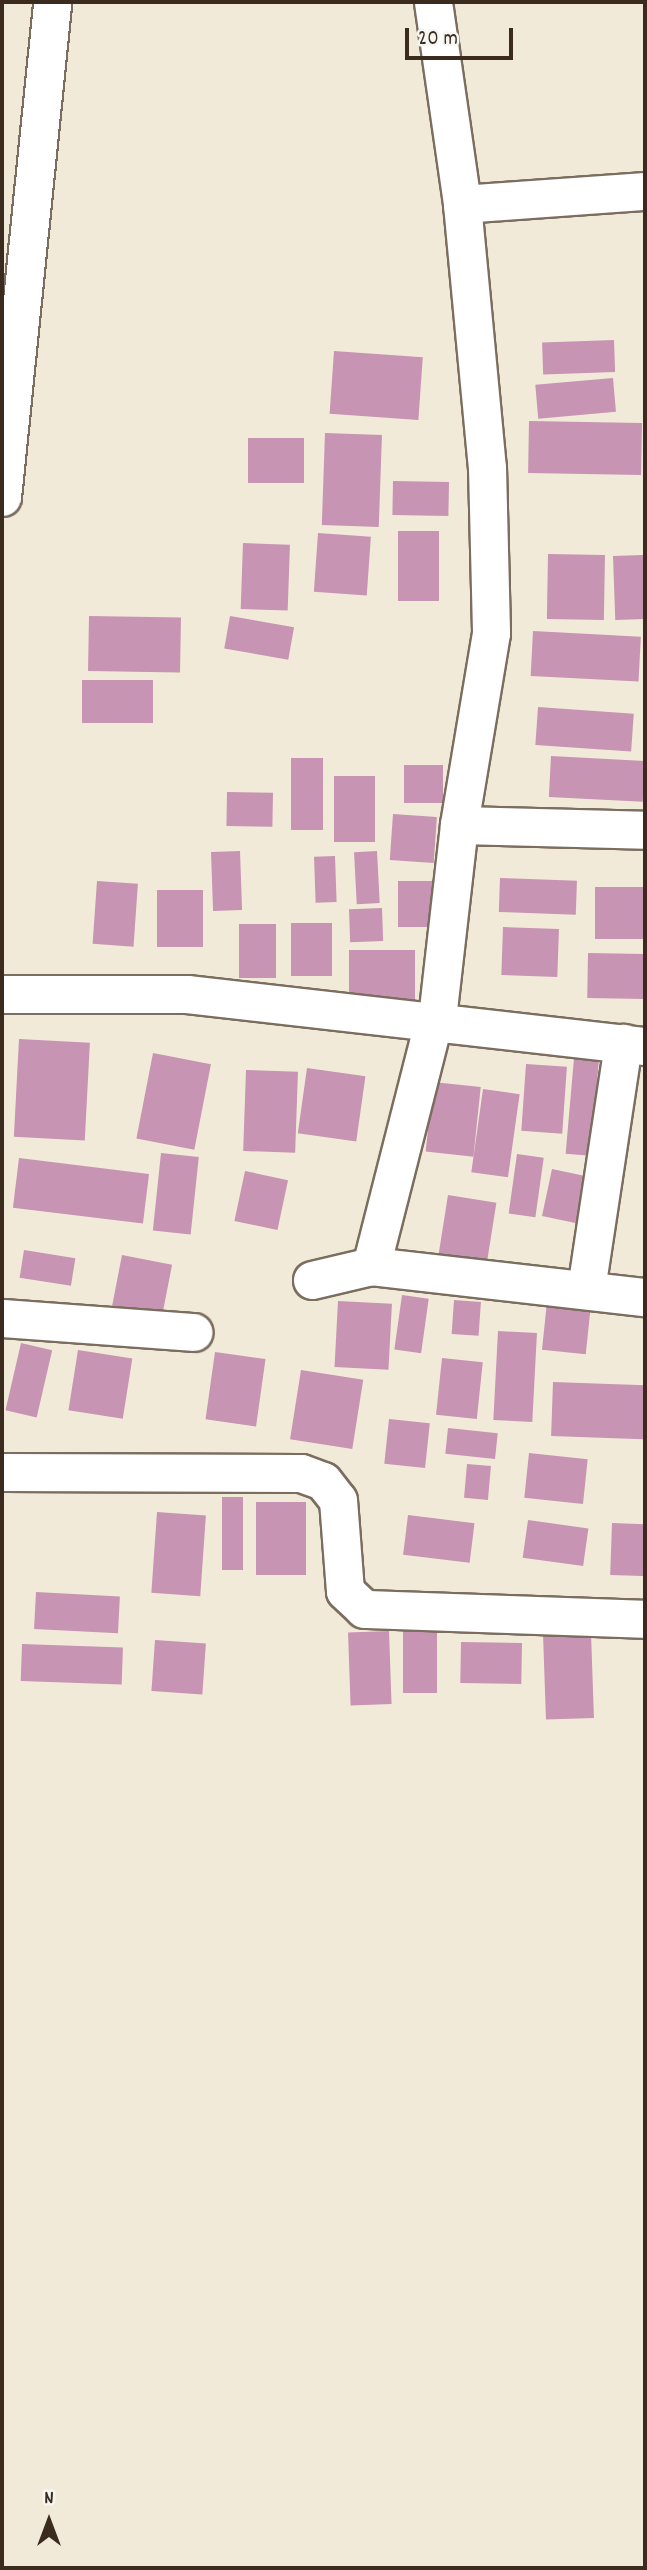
<!DOCTYPE html>
<html>
<head>
<meta charset="utf-8">
<style>
  body { margin:0 }
  #map { position:relative; width:647px; height:2570px; overflow:hidden; background:#f2ead8; font-family:Dekko,sans-serif }
  div>[style] { position:absolute }
  .building>* { inset:0; background:#c794b3; transform-origin:0 0 }
  .roads { filter:drop-shadow(2px 0 #7b6d5f) drop-shadow(-2px 0 #7b6d5f) drop-shadow(0 2px #7b6d5f) drop-shadow(0 -2px #7b6d5f) }
  .street>* { height:37px; margin:-18.5px; padding:0 18.5px; transform-origin:18.5px; border-radius:18.5px; background:#fff }
  span { translate:-50% -50%; white-space:nowrap; text-align:center; line-height:1.15; -webkit-text-stroke:5px #f6f6f2; paint-order:stroke }
  .frame { position:absolute; inset:0; border:4px solid #3b2a1e; pointer-events:none }
  .north { position:absolute; left:14px; top:2486px; width:70px; height:70px; -webkit-text-stroke:5px #f6f6f2; paint-order:stroke; rotate:0deg; font-size:19px; font-weight:700; line-height:28px; text-align:center; color:#3b2a1e }
  .north::after { content:''; display:block; margin:auto; width:24px; height:32px; background:#3b2a1e; clip-path:polygon(50% 0,100% 100%,50% 72%,0 100%) }
  .scale { position:absolute; left:405px; top:28px; width:108px; height:32px; box-sizing:border-box; border:4px solid #3b2a1e; border-top:0; padding-left:9px; font-size:21px; line-height:24px; white-space:nowrap; color:#3b2a1e; -webkit-text-stroke:5px #f6f6f2; paint-order:stroke }
</style>
</head>
<body>
<div id="map">
  <div class="building">
    <i style="left:614px;top:340px;width:32px;height:72px;rotate:88deg"></i>
    <i style="left:334px;top:351px;width:89px;height:63px;rotate:4deg"></i>
    <i style="left:613px;top:378px;width:34px;height:78px;rotate:85deg"></i>
    <i style="left:529px;top:421px;width:113px;height:52px;rotate:1deg"></i>
    <i style="left:325px;top:433px;width:57px;height:92px;rotate:2deg"></i>
    <i style="left:248px;top:438px;width:56px;height:45px"></i>
    <i style="left:393px;top:481px;width:56px;height:34px;rotate:1deg"></i>
    <i style="left:398px;top:531px;width:41px;height:70px"></i>
    <i style="left:318px;top:533px;width:53px;height:59px;rotate:4deg"></i>
    <i style="left:243px;top:543px;width:47px;height:66px;rotate:2deg"></i>
    <i style="left:548px;top:554px;width:57px;height:65px;rotate:1deg"></i>
    <i style="left:643px;top:555px;width:64px;height:30px;rotate:88deg"></i>
    <i style="left:89px;top:616px;width:92px;height:55px;rotate:1deg"></i>
    <i style="left:230px;top:616px;width:65px;height:33px;rotate:10deg"></i>
    <i style="left:533px;top:631px;width:108px;height:45px;rotate:3deg"></i>
    <i style="left:153px;top:680px;width:43px;height:71px;rotate:90deg"></i>
    <i style="left:538px;top:707px;width:96px;height:38px;rotate:4deg"></i>
    <i style="left:551px;top:756px;width:94px;height:41px;rotate:3deg"></i>
    <i style="left:291px;top:758px;width:32px;height:72px"></i>
    <i style="left:404px;top:765px;width:39px;height:38px"></i>
    <i style="left:334px;top:776px;width:41px;height:66px"></i>
    <i style="left:227px;top:792px;width:46px;height:34px;rotate:1deg"></i>
    <i style="left:393px;top:814px;width:44px;height:46px;rotate:4deg"></i>
    <i style="left:240px;top:851px;width:59px;height:29px;rotate:88deg"></i>
    <i style="left:377px;top:851px;width:52px;height:23px;rotate:87deg"></i>
    <i style="left:335px;top:856px;width:46px;height:21px;rotate:88deg"></i>
    <i style="left:500px;top:878px;width:77px;height:34px;rotate:2deg"></i>
    <i style="left:97px;top:881px;width:41px;height:63px;rotate:4deg"></i>
    <i style="left:398px;top:881px;width:42px;height:46px"></i>
    <i style="left:595px;top:887px;width:50px;height:52px"></i>
    <i style="left:157px;top:890px;width:46px;height:57px"></i>
    <i style="left:382px;top:908px;width:33px;height:33px;rotate:88deg"></i>
    <i style="left:291px;top:923px;width:41px;height:53px"></i>
    <i style="left:239px;top:924px;width:37px;height:54px"></i>
    <i style="left:503px;top:927px;width:56px;height:48px;rotate:2deg"></i>
    <i style="left:349px;top:950px;width:66px;height:56px"></i>
    <i style="left:588px;top:953px;width:57px;height:45px;rotate:1deg"></i>
    <i style="left:19px;top:1039px;width:71px;height:98px;rotate:3deg"></i>
    <i style="left:153px;top:1053px;width:59px;height:87px;rotate:11deg"></i>
    <i style="left:574px;top:1058px;width:25px;height:96px;rotate:5deg"></i>
    <i style="left:526px;top:1064px;width:41px;height:67px;rotate:4deg"></i>
    <i style="left:307px;top:1068px;width:59px;height:66px;rotate:8deg"></i>
    <i style="left:246px;top:1070px;width:52px;height:81px;rotate:2deg"></i>
    <i style="left:433px;top:1082px;width:48px;height:70px;rotate:6deg"></i>
    <i style="left:483px;top:1089px;width:37px;height:84px;rotate:8deg"></i>
    <i style="left:161px;top:1153px;width:38px;height:78px;rotate:6deg"></i>
    <i style="left:517px;top:1154px;width:27px;height:60px;rotate:8deg"></i>
    <i style="left:19px;top:1158px;width:131px;height:50px;rotate:7deg"></i>
    <i style="left:552px;top:1169px;width:40px;height:48px;rotate:12deg"></i>
    <i style="left:245px;top:1171px;width:44px;height:51px;rotate:12deg"></i>
    <i style="left:448px;top:1195px;width:49px;height:70px;rotate:9deg"></i>
    <i style="left:24px;top:1250px;width:52px;height:28px;rotate:9deg"></i>
    <i style="left:122px;top:1255px;width:51px;height:53px;rotate:11deg"></i>
    <i style="left:402px;top:1295px;width:27px;height:55px;rotate:8deg"></i>
    <i style="left:454px;top:1300px;width:27px;height:34px;rotate:4deg"></i>
    <i style="left:338px;top:1301px;width:54px;height:66px;rotate:3deg"></i>
    <i style="left:547px;top:1302px;width:44px;height:48px;rotate:6deg"></i>
    <i style="left:498px;top:1331px;width:39px;height:89px;rotate:3deg"></i>
    <i style="left:21px;top:1343px;width:32px;height:69px;rotate:13deg"></i>
    <i style="left:78px;top:1350px;width:55px;height:61px;rotate:9deg"></i>
    <i style="left:215px;top:1352px;width:51px;height:68px;rotate:8deg"></i>
    <i style="left:442px;top:1358px;width:41px;height:57px;rotate:6deg"></i>
    <i style="left:301px;top:1370px;width:63px;height:70px;rotate:9deg"></i>
    <i style="left:553px;top:1382px;width:92px;height:54px;rotate:2deg"></i>
    <i style="left:389px;top:1419px;width:41px;height:45px;rotate:6deg"></i>
    <i style="left:448px;top:1428px;width:50px;height:26px;rotate:6deg"></i>
    <i style="left:529px;top:1453px;width:59px;height:45px;rotate:6deg"></i>
    <i style="left:467px;top:1464px;width:24px;height:34px;rotate:5deg"></i>
    <i style="left:222px;top:1497px;width:21px;height:73px"></i>
    <i style="left:256px;top:1502px;width:50px;height:73px"></i>
    <i style="left:157px;top:1512px;width:49px;height:81px;rotate:4deg"></i>
    <i style="left:408px;top:1515px;width:67px;height:40px;rotate:7deg"></i>
    <i style="left:528px;top:1520px;width:61px;height:38px;rotate:8deg"></i>
    <i style="left:612px;top:1523px;width:33px;height:52px;rotate:2deg"></i>
    <i style="left:36px;top:1592px;width:84px;height:37px;rotate:3deg"></i>
    <i style="left:403px;top:1627px;width:34px;height:66px"></i>
    <i style="left:389px;top:1631px;width:73px;height:41px;rotate:88deg"></i>
    <i style="left:591px;top:1633px;width:85px;height:48px;rotate:88deg"></i>
    <i style="left:155px;top:1640px;width:51px;height:51px;rotate:4deg"></i>
    <i style="left:461px;top:1642px;width:61px;height:41px;rotate:1deg"></i>
    <i style="left:22px;top:1644px;width:101px;height:37px;rotate:2deg"></i>
  </div>
  <div class="roads">
    <div class="street">
      <i style="left:433px;top:2px;width:204px;rotate:81.8deg"></i>
      <i style="left:462px;top:204px;width:264px;rotate:84.6deg"></i>
      <i style="left:487px;top:467px;width:166px;rotate:88.6deg"></i>
      <i style="left:491px;top:633px;width:195px;rotate:99.5deg"></i>
      <i style="left:459px;top:825px;width:202px;rotate:96.5deg"></i>
      <i style="left:462px;top:204px;width:183px;rotate:-4.1deg"></i>
      <i style="left:2px;top:497px;width:498px;rotate:-84.2deg"></i>
      <i style="left:459px;top:825px;width:186px;rotate:1.5deg"></i>
      <i style="left:2px;top:994px;width:185px"></i>
      <i style="left:187px;top:994px;width:461px;rotate:6.5deg"></i>
      <i style="left:433px;top:1023px;width:251px;rotate:104.3deg"></i>
      <i style="left:371px;top:1266px;width:276px;rotate:6.5deg"></i>
      <i style="left:312px;top:1280px;width:61px;rotate:-13.3deg"></i>
      <i style="left:586px;top:1289px;width:249px;rotate:-81.4deg"></i>
      <i style="left:2px;top:1318px;width:192px;rotate:4.2deg"></i>
      <i style="left:2px;top:1472px;width:299px;rotate:0.2deg"></i>
      <i style="left:301px;top:1473px;width:23px;rotate:20deg"></i>
      <i style="left:323px;top:1481px;width:24px;rotate:52deg"></i>
      <i style="left:338px;top:1500px;width:91px;rotate:85.6deg"></i>
      <i style="left:345px;top:1591px;width:26px;rotate:43deg"></i>
      <i style="left:364px;top:1609px;width:281px;rotate:2deg"></i>
    </div>
  </div>
  <div class="frame"></div>
  <div class="north">N</div>
  <div class="scale">20 m</div>
</div>
</body>
</html>
